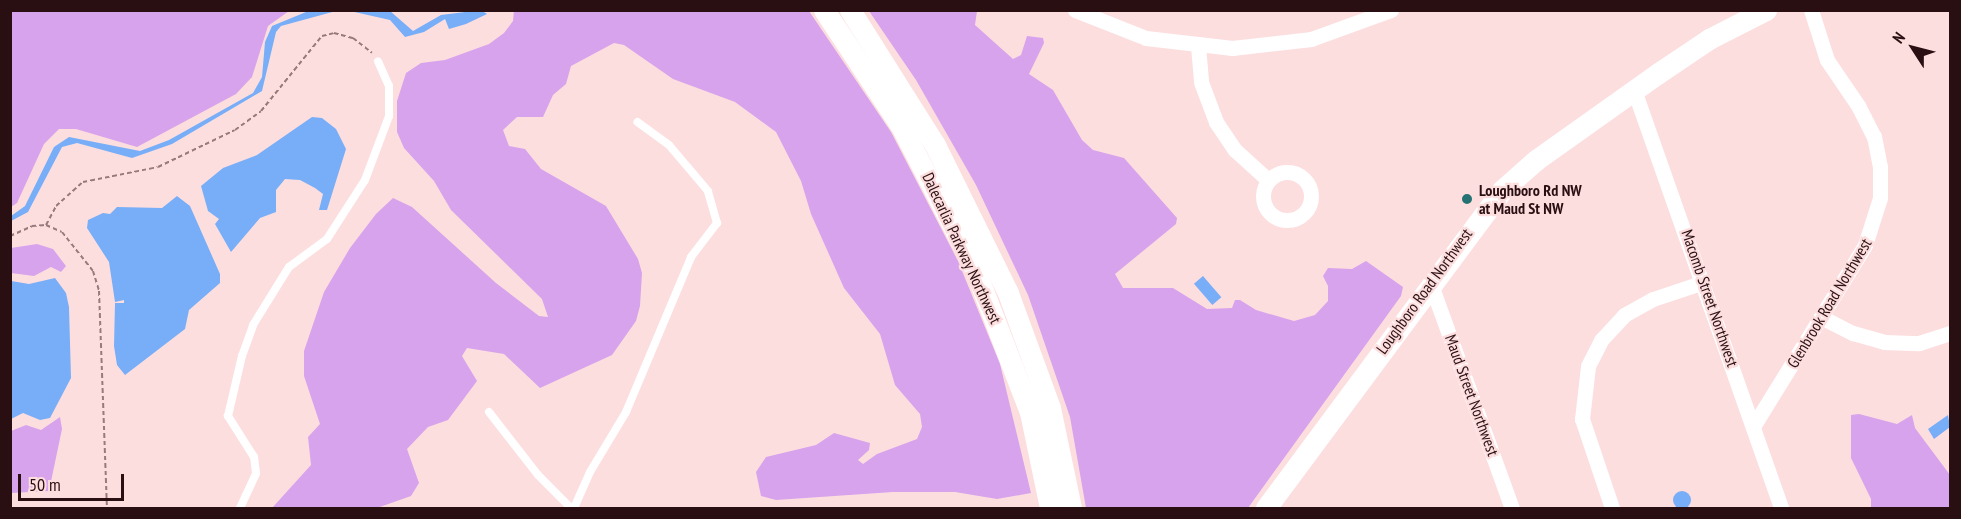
<!DOCTYPE html>
<html>
<head>
<meta charset="utf-8">
<style>
  body { margin:0 }
  #map { position:relative; width:1961px; height:519px; overflow:hidden; background:#fddedf; font-family:"PT Sans Narrow",sans-serif }
  div>[style] { position:absolute }
  .green>* { inset:0; background:#d7a3ec }
  .water>* { inset:0; background:#77aef7; transform-origin:0 0 }
  .round { border-radius:50% }
  .path>* { height:2px; margin-top:-1px; transform-origin:0; background:repeating-linear-gradient(90deg,#977a7c 0 4.5px,transparent 0 7.5px) }
  .service>* { height:8px; margin:-4px; padding:0 4px; transform-origin:4px; border-radius:4px; background:#fff }
  .minor>* { height:15px; margin:-7.5px; padding:0 7.5px; transform-origin:7.5px; border-radius:7.5px; background:#fff }
  .minor>.ring { margin:-7.5px; padding:0; box-sizing:content-box; background:none; border:15px solid #fff; border-radius:50% }
  .secondary>* { height:21px; margin:-10.5px; padding:0 10.5px; transform-origin:10.5px; border-radius:10.5px; background:#fff }
  .dots>* { width:16px; height:16px; translate:-50% -50%; box-sizing:border-box; border:3px solid #fddedf; border-radius:50% }
  span { translate:-50% -50%; white-space:nowrap; text-align:center; line-height:1.15; -webkit-text-stroke:4.5px #fddedf; paint-order:stroke }
  .poi-label { font-size:16px; color:#290f11; font-weight:700 }
  .left { translate:0 -50%; text-align:left }
  .street-label { font-size:16px; color:#290f11 }
  .frame { position:absolute; inset:0; border:12px solid #290f11; pointer-events:none }
  .north { position:absolute; left:1883px; top:18px; width:60px; height:60px; -webkit-text-stroke:4px #fddedf; paint-order:stroke; rotate:306deg; font-size:16px; font-weight:700; line-height:24px; text-align:center; color:#290f11 }
  .north::after { content:''; display:block; margin:auto; width:21px; height:27px; background:#290f11; clip-path:polygon(50% 0,100% 100%,50% 72%,0 100%) }
  .scale { position:absolute; left:18px; top:474px; width:106px; height:27px; box-sizing:border-box; border:3px solid #290f11; border-top:0; padding-left:8px; font-size:18px; line-height:21px; white-space:nowrap; color:#290f11; -webkit-text-stroke:4px #fddedf; paint-order:stroke }
</style>
</head>
<body>
<div id="map">
  <div class="green">
    <i style="clip-path:polygon(514px 10px,809px 11px,891px 132px,958px 261px,1000px 364px,1031px 493px,997px 499px,955px 492px,893px 492px,776px 500px,761px 496px,756px 472px,766px 457px,816px 445px,834px 433px,870px 443px,869px 450px,858px 460px,863px 464px,877px 454px,917px 439px,922px 427px,920px 414px,895px 385px,880px 334px,844px 288px,811px 214px,801px 181px,776px 132px,735px 102px,673px 79px,624px 45px,614px 43px,571px 66px,566px 84px,553px 95px,543px 117px,517px 117px,503px 130px,509px 146px,525px 149px,541px 169px,606px 206px,638px 259px,642px 273px,640px 306px,636px 321px,612px 355px,540px 388px,504px 354px,467px 348px,462px 356px,477px 381px,448px 420px,428px 427px,407px 449px,419px 483px,411px 496px,377px 508px,272px 508px,311px 465px,308px 437px,320px 424px,304px 376px,304px 351px,324px 292px,350px 248px,376px 214px,393px 198px,412px 207px,496px 283px,539px 316px,548px 317px,542px 299px,451px 210px,434px 181px,404px 148px,397px 132px,397px 101px,406px 73px,421px 63px,445px 60px,489px 44px,504px 33px,513px 21px)"></i>
    <i style="clip-path:polygon(10px 11px,11px 10px,289px 11px,268px 26px,252px 77px,236px 94px,137px 147px,76px 129px,59px 129px,44px 144px,17px 203px,11px 207px)"></i>
    <i style="clip-path:polygon(869px 11px,977px 11px,975px 25px,1013px 59px,1021px 55px,1027px 36px,1043px 38px,1044px 43px,1029px 74px,1053px 90px,1082px 140px,1093px 150px,1124px 158px,1177px 218px,1176px 224px,1115px 274px,1123px 288px,1173px 288px,1207px 309px,1232px 308px,1235px 300px,1240px 300px,1256px 310px,1294px 321px,1315px 315px,1328px 301px,1328px 286px,1323px 276px,1328px 268px,1352px 269px,1366px 261px,1403px 287px,1401px 296px,1248px 508px,1086px 508px,1070px 417px,1028px 295px,976px 185px,916px 80px)"></i>
    <i style="clip-path:polygon(37px 244px,53px 249px,66px 266px,61px 272px,51px 267px,34px 276px,11px 273px,11px 248px)"></i>
    <i style="clip-path:polygon(1859px 414px,1897px 424px,1912px 415px,1915px 428px,1950px 475px,1950px 508px,1871px 508px,1871px 499px,1851px 458px,1851px 415px)"></i>
    <i style="clip-path:polygon(60px 417px,62px 429px,49px 491px,11px 493px,11px 431px,26px 425px,41px 430px)"></i>
  </div>
  <div class="water">
    <i style="clip-path:polygon(481px 10px,487px 14px,466px 24px,449px 29px,445px 19px,424px 32px,405px 37px,390px 20px,350px 11px,390px 11px,413px 31px,441px 15px)"></i>
    <i style="clip-path:polygon(336px 11px,281px 26px,276px 32px,262px 91px,172px 144px,132px 158px,77px 143px,62px 147px,28px 212px,11px 221px,11px 216px,25px 206px,54px 147px,69px 137px,140px 151px,169px 140px,253px 93px,262px 77px,265px 42px,272px 26px,306px 12px)"></i>
    <i style="clip-path:polygon(312px 117px,322px 118px,336px 129px,346px 149px,327px 210px,319px 210px,323px 194px,315px 188px,300px 180px,285px 179px,276px 190px,276px 212px,260px 218px,231px 252px,215px 224px,219px 219px,208px 211px,201px 186px,223px 168px,257px 155px)"></i>
    <i style="clip-path:polygon(177px 196px,190px 206px,220px 274px,220px 283px,189px 310px,185px 329px,125px 375px,117px 365px,114px 346px,115px 303px,124px 303px,124px 300px,115px 302px,109px 262px,87px 228px,88px 220px,103px 213px,110px 214px,117px 207px,162px 208px)"></i>
    <i style="left:1203px;top:276px;width:28px;height:12px;rotate:49deg"></i>
    <i style="clip-path:polygon(55px 278px,66px 293px,69px 307px,71px 378px,50px 418px,40px 420px,23px 413px,11px 419px,11px 281px,29px 284px)"></i>
    <i style="clip-path:polygon(1948px 415px,1950px 427px,1934px 439px,1928px 429px)"></i>
    <i class="round" style="left:1673px;top:491px;width:18px;height:18px"></i>
  </div>
  <div class="path">
    <i style="left:46px;top:225px;width:21px;rotate:-62deg"></i>
    <i style="left:56px;top:206px;width:36px;rotate:-42deg"></i>
    <i style="left:83px;top:182px;width:76px;rotate:-11.3deg"></i>
    <i style="left:158px;top:167px;width:85px;rotate:-25.7deg"></i>
    <i style="left:235px;top:130px;width:32px;rotate:-36deg"></i>
    <i style="left:261px;top:111px;width:97px;rotate:-50.9deg"></i>
    <i style="left:322px;top:36px;width:12px;rotate:-14deg"></i>
    <i style="left:334px;top:33px;width:20px;rotate:15deg"></i>
    <i style="left:353px;top:38px;width:24px;rotate:38deg"></i>
    <i style="left:10px;top:236px;width:24px;rotate:-24deg"></i>
    <i style="left:32px;top:226px;width:14px;rotate:-4deg"></i>
    <i style="left:46px;top:225px;width:17px;rotate:24deg"></i>
    <i style="left:62px;top:232px;width:50px;rotate:51.5deg"></i>
    <i style="left:93px;top:271px;width:21px;rotate:73deg"></i>
    <i style="left:99px;top:291px;width:217px;rotate:87.9deg"></i>
  </div>
  <div class="service">
    <i style="left:489px;top:412px;width:80px;rotate:52.1deg"></i>
    <i style="left:538px;top:475px;width:47px;rotate:45deg"></i>
    <i style="left:240px;top:508px;width:38px;rotate:-65deg"></i>
    <i style="left:256px;top:473px;width:16px;rotate:-97deg"></i>
    <i style="left:254px;top:457px;width:49px;rotate:-122.4deg"></i>
    <i style="left:228px;top:416px;width:62px;rotate:-76.9deg"></i>
    <i style="left:242px;top:356px;width:33px;rotate:-70deg"></i>
    <i style="left:253px;top:325px;width:68px;rotate:-58.2deg"></i>
    <i style="left:289px;top:267px;width:47px;rotate:-36.4deg"></i>
    <i style="left:327px;top:239px;width:70px;rotate:-57.2deg"></i>
    <i style="left:365px;top:180px;width:68px;rotate:-69.4deg"></i>
    <i style="left:389px;top:116px;width:30px;rotate:-90deg"></i>
    <i style="left:389px;top:86px;width:27px;rotate:-114deg"></i>
    <i style="left:574px;top:508px;width:39px;rotate:-66deg"></i>
    <i style="left:590px;top:472px;width:70px;rotate:-59deg"></i>
    <i style="left:626px;top:412px;width:168px;rotate:-67.2deg"></i>
    <i style="left:691px;top:257px;width:43px;rotate:-52.6deg"></i>
    <i style="left:717px;top:223px;width:33px;rotate:-106deg"></i>
    <i style="left:708px;top:191px;width:60px;rotate:-130.3deg"></i>
    <i style="left:669px;top:145px;width:39px;rotate:-144deg"></i>
  </div>
  <div class="minor">
    <i style="left:1075px;top:10px;width:76px;rotate:21.5deg"></i>
    <i style="left:1146px;top:38px;width:87px;rotate:6.6deg"></i>
    <i style="left:1232px;top:48px;width:80px;rotate:-6.5deg"></i>
    <i style="left:1311px;top:39px;width:85px;rotate:-19.9deg"></i>
    <i style="left:1198px;top:46px;width:36px;rotate:85deg"></i>
    <i style="left:1201px;top:82px;width:43px;rotate:69.4deg"></i>
    <i style="left:1216px;top:122px;width:34px;rotate:56deg"></i>
    <i style="left:1235px;top:150px;width:45px;rotate:42.3deg"></i>
    <i style="left:1634px;top:90px;width:443px;rotate:70.6deg"></i>
    <i class="ring" style="left:1263px;top:172px;width:33px;height:33px"></i>
    <i style="left:1430px;top:282px;width:240px;rotate:70.1deg"></i>
    <i style="left:1821px;top:317px;width:36px;rotate:27deg"></i>
    <i style="left:1853px;top:333px;width:32px;rotate:16deg"></i>
    <i style="left:1884px;top:342px;width:35px;rotate:2deg"></i>
    <i style="left:1919px;top:343px;width:33px;rotate:-18deg"></i>
    <i style="left:1754px;top:425px;width:211px;rotate:-58.3deg"></i>
    <i style="left:1865px;top:245px;width:49px;rotate:-72.3deg"></i>
    <i style="left:1880px;top:198px;width:31px;rotate:-90deg"></i>
    <i style="left:1880px;top:167px;width:31px;rotate:-101deg"></i>
    <i style="left:1874px;top:137px;width:34px;rotate:-117deg"></i>
    <i style="left:1859px;top:107px;width:57px;rotate:-124.2deg"></i>
    <i style="left:1827px;top:60px;width:52px;rotate:-107.7deg"></i>
    <i style="left:1612px;top:508px;width:94px;rotate:-108.6deg"></i>
    <i style="left:1582px;top:419px;width:53px;rotate:-83.5deg"></i>
    <i style="left:1588px;top:366px;width:30px;rotate:-63deg"></i>
    <i style="left:1602px;top:339px;width:33px;rotate:-47deg"></i>
    <i style="left:1624px;top:315px;width:33px;rotate:-29deg"></i>
    <i style="left:1653px;top:299px;width:54px;rotate:-18.4deg"></i>
  </div>
  <div class="secondary">
    <i style="left:824px;top:10px;width:141px;rotate:56.5deg"></i>
    <i style="left:902px;top:128px;width:157px;rotate:62.6deg"></i>
    <i style="left:974px;top:267px;width:155px;rotate:68.9deg"></i>
    <i style="left:1030px;top:412px;width:98px;rotate:78.2deg"></i>
    <i style="left:850px;top:10px;width:160px;rotate:57.8deg"></i>
    <i style="left:935px;top:145px;width:165px;rotate:63.7deg"></i>
    <i style="left:1008px;top:293px;width:122px;rotate:69.9deg"></i>
    <i style="left:1050px;top:408px;width:102px;rotate:78.1deg"></i>
    <i style="left:1266px;top:508px;width:395px;rotate:-53.4deg"></i>
    <i style="left:1501px;top:191px;width:47px;rotate:-41.5deg"></i>
    <i style="left:1536px;top:160px;width:148px;rotate:-35.4deg"></i>
    <i style="left:1657px;top:74px;width:63px;rotate:-33.9deg"></i>
    <i style="left:1709px;top:39px;width:64px;rotate:-27deg"></i>
  </div>
  <div class="dots">
    <i style="left:1467px;top:199px;background:#267171"></i>
  </div>
  <div class="poi-label">
    <span class="left" style="left:1479px;top:199px">Loughboro Rd NW<br>at Maud St NW</span>
  </div>
  <div class="street-label">
    <span style="left:962px;top:248px;rotate:65deg">Dalecarlia Parkway Northwest</span>
    <span style="left:1424px;top:291px;rotate:-54deg">Loughboro Road Northwest</span>
    <span style="left:1710px;top:298px;rotate:71deg">Macomb Street Northwest</span>
    <span style="left:1829px;top:303px;rotate:-59deg">Glenbrook Road Northwest</span>
    <span style="left:1472px;top:395px;rotate:70deg">Maud Street Northwest</span>
  </div>
  <div class="frame"></div>
  <div class="north">N</div>
  <div class="scale">50 m</div>
</div>
</body>
</html>
